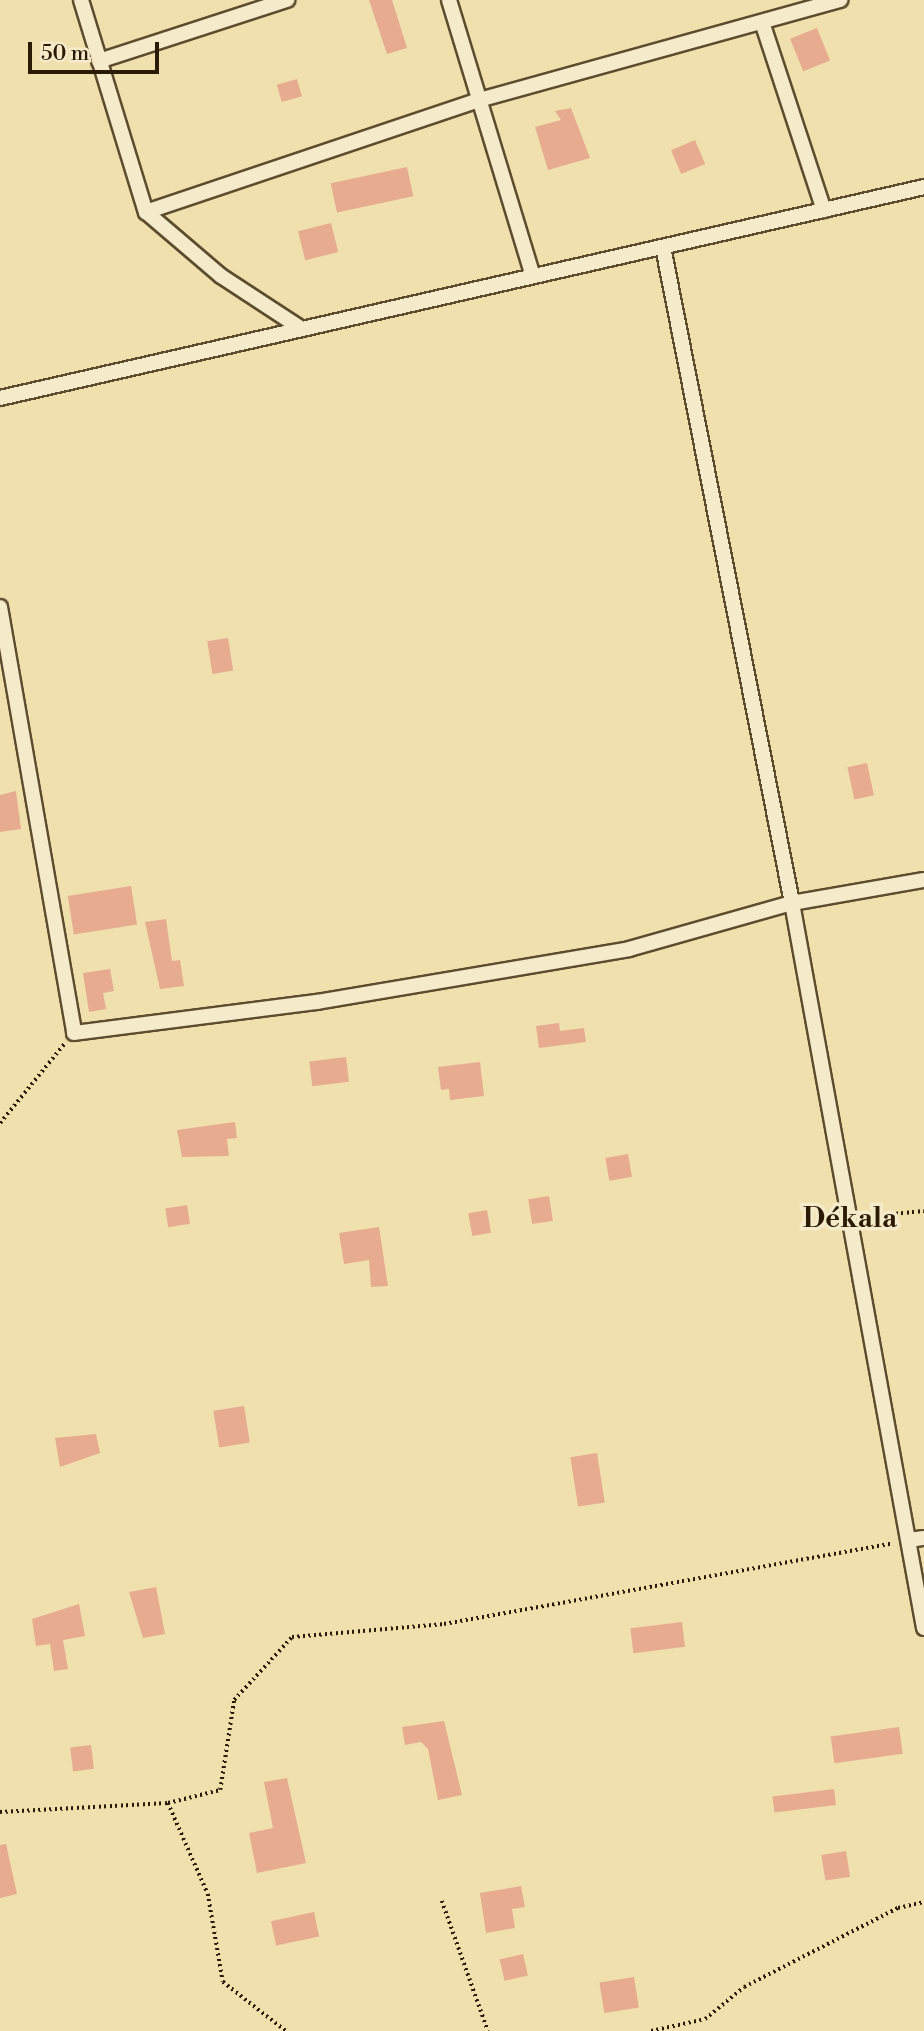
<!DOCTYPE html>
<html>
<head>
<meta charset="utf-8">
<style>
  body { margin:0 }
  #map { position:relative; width:924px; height:2031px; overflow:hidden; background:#efe0ae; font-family:"Libre Bodoni",serif }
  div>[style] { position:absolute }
  .building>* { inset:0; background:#e7ab90; transform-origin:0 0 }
  .path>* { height:3.5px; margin-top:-1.75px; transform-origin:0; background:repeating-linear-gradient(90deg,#2c1b04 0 2px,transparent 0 5.5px) }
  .roads { filter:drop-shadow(2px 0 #5d4c2e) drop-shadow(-2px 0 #5d4c2e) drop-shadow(0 2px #5d4c2e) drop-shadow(0 -2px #5d4c2e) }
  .street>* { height:14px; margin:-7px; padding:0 7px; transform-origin:7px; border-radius:7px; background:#f5ebca }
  span { translate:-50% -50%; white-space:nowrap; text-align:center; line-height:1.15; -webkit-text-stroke:7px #f5ebca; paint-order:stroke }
  .quarter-label { font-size:28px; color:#2c1b04; font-weight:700 }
  .scale { position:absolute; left:28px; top:42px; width:131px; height:32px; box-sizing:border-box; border:4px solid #2c1b04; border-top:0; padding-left:9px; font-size:21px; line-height:24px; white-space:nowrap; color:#2c1b04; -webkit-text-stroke:5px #f5ebca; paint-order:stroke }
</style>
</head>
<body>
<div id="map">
  <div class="building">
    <i style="clip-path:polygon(369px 0,392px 0,407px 48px,387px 54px)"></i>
    <i style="left:817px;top:28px;width:35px;height:29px;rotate:68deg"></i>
    <i style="left:297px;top:79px;width:18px;height:21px;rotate:74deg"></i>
    <i style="clip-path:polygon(571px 108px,590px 158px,548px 170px,535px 127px,561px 120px,555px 111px)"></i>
    <i style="left:695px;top:140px;width:26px;height:26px;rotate:67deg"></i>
    <i style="left:407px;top:167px;width:30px;height:78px;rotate:78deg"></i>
    <i style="left:331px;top:223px;width:30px;height:34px;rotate:76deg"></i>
    <i style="left:228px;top:638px;width:33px;height:21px;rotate:81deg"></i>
    <i style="left:867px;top:763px;width:33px;height:20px;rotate:78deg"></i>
    <i style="clip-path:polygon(16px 791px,21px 829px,0 832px,0 795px)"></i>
    <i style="left:131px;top:886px;width:39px;height:64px;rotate:81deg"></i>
    <i style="clip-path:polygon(166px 919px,172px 961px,180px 960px,184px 986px,160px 989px,145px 922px)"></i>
    <i style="clip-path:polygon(110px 969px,114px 991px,103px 993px,106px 1009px,89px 1012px,83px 973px)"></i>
    <i style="clip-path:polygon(559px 1023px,560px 1031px,584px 1028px,586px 1042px,539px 1048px,536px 1026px)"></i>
    <i style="left:346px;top:1057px;width:25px;height:37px;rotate:83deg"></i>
    <i style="clip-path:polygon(480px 1062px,484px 1096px,450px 1100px,449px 1089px,441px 1090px,438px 1067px)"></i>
    <i style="clip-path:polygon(235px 1122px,237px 1138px,227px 1139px,229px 1156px,182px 1157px,177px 1130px)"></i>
    <i style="left:628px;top:1154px;width:23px;height:23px;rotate:80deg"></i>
    <i style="left:549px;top:1196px;width:25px;height:21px;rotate:81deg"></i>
    <i style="left:187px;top:1205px;width:19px;height:22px;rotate:81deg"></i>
    <i style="left:487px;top:1210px;width:23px;height:19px;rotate:80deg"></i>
    <i style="clip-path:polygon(379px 1227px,388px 1286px,371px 1287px,369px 1260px,344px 1264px,339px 1233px)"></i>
    <i style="left:244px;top:1406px;width:37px;height:31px;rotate:81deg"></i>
    <i style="clip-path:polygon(96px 1434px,100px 1453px,60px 1467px,55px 1438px)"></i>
    <i style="left:597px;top:1453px;width:50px;height:27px;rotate:81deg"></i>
    <i style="clip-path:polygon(156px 1587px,165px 1634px,143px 1638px,129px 1592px)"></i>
    <i style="clip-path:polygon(79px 1604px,85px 1636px,63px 1640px,68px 1669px,54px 1671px,50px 1644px,36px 1646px,32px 1619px)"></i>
    <i style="left:682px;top:1622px;width:25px;height:52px;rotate:83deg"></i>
    <i style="clip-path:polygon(444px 1721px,462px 1795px,438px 1800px,428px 1749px,421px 1742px,405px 1745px,402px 1727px)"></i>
    <i style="left:899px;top:1727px;width:27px;height:69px;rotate:82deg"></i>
    <i style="left:91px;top:1745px;width:24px;height:21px;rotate:83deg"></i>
    <i style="clip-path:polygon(287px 1778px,306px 1863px,257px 1873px,249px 1833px,273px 1828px,264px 1782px)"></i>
    <i style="left:834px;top:1789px;width:16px;height:62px;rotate:83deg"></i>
    <i style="clip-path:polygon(6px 1844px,17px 1894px,0 1898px,0 1845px)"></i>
    <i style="left:846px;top:1851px;width:26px;height:25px;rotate:81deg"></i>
    <i style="clip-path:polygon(521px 1886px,525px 1907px,512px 1909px,515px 1928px,486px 1933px,480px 1893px)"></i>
    <i style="left:314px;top:1912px;width:25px;height:44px;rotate:78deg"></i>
    <i style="left:523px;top:1954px;width:22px;height:24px;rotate:77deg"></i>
    <i style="left:634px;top:1977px;width:31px;height:35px;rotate:81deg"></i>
  </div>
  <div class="path">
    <i style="left:0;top:1123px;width:103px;rotate:-50.9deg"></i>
    <i style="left:863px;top:1217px;width:61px;rotate:-5.6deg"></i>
    <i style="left:168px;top:1803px;width:54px;rotate:-14deg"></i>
    <i style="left:220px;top:1790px;width:91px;rotate:-81.2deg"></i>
    <i style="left:234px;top:1700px;width:86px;rotate:-47.4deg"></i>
    <i style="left:292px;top:1637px;width:153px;rotate:-4.9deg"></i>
    <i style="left:444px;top:1624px;width:455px;rotate:-10.2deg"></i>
    <i style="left:0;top:1812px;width:168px;rotate:-3.1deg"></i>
    <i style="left:168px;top:1803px;width:99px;rotate:66.3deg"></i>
    <i style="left:208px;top:1894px;width:89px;rotate:80.3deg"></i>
    <i style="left:223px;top:1982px;width:80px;rotate:37.9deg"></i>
    <i style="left:442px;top:1901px;width:138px;rotate:70.5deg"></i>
    <i style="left:651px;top:2031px;width:55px;rotate:-12.5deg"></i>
    <i style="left:705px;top:2019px;width:50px;rotate:-39.4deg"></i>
    <i style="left:744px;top:1987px;width:173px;rotate:-27.2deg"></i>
    <i style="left:898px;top:1908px;width:27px;rotate:-13deg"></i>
  </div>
  <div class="roads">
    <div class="street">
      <i style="left:81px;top:0;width:222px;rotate:73deg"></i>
      <i style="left:146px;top:212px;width:99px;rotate:40.5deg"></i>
      <i style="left:221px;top:276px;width:97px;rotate:33.2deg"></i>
      <i style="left:449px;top:0;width:288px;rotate:73.1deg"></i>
      <i style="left:763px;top:25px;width:195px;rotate:71.8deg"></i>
      <i style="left:99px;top:61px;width:198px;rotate:-18deg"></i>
      <i style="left:146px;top:212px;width:351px;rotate:-18.6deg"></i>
      <i style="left:479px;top:100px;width:375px;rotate:-15.5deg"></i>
      <i style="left:663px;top:247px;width:669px;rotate:78.87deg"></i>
      <i style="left:792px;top:903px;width:737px;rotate:79.68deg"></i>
      <i style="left:0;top:398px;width:948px;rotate:-12.86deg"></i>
      <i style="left:0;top:607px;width:432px;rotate:80.1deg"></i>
      <i style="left:74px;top:1033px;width:245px;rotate:-7.3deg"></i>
      <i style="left:317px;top:1002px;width:316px;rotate:-9.6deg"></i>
      <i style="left:629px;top:949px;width:169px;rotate:-15.8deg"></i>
      <i style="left:792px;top:903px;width:134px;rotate:-9.9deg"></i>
      <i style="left:909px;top:1540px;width:15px;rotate:-8deg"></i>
    </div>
  </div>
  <div class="quarter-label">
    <span style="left:850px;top:1219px">Dékala</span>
  </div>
  <div class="scale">50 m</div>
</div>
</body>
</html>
